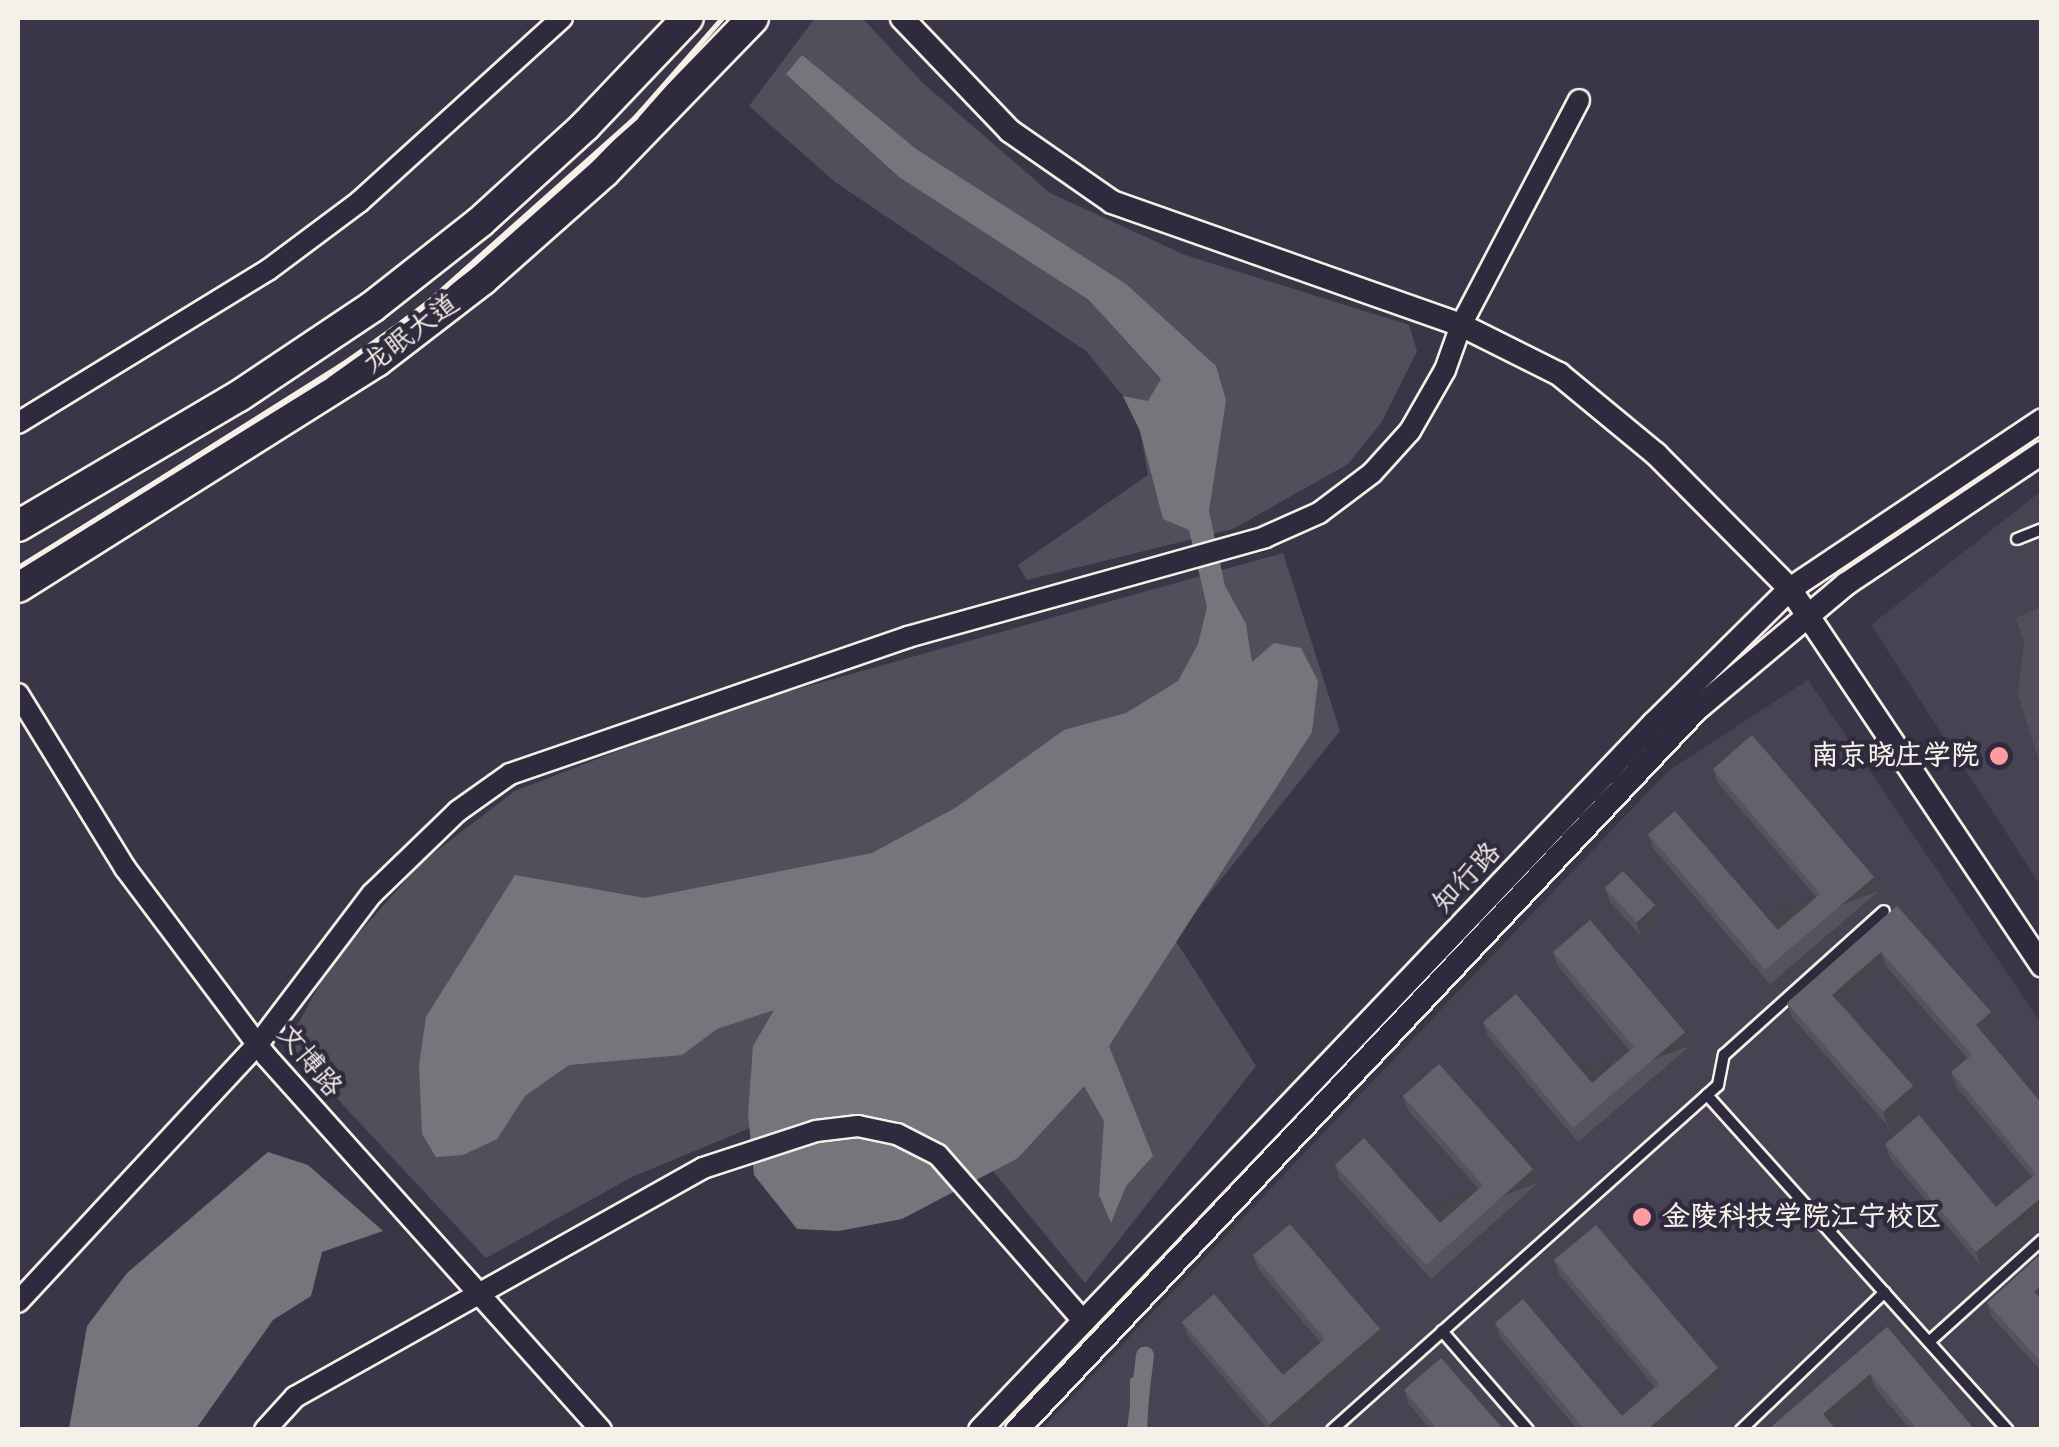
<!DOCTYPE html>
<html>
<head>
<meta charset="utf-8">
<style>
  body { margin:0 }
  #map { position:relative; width:2059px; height:1447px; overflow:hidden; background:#3b3647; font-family:"Architects Daughter","LXGW WenKai TC",sans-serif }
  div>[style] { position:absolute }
  .built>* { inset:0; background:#484352 }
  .green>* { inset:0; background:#534e5c }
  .water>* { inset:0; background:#78747b }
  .canal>* { height:18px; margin:-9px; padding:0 9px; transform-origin:9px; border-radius:9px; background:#78747b }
  .roads { filter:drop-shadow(2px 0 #f4f1e8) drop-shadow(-2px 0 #f4f1e8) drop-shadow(0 2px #f4f1e8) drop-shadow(0 -2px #f4f1e8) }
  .service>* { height:10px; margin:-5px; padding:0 5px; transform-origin:5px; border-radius:5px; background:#2f2a3d }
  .minor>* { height:20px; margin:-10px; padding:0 10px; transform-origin:10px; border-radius:10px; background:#2f2a3d }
  .tertiary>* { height:22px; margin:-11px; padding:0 11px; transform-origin:11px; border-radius:11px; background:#2f2a3d }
  .primary>* { height:30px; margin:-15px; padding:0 15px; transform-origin:15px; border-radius:15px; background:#2f2a3d }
  .rail>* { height:5px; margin:-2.5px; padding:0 2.5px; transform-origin:2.5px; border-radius:2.5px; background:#f4f1e8 }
  .wall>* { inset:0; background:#57535d }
  .shaded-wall>* { inset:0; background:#47444c; transform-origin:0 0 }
  .building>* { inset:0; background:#65616c; transform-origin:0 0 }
  .dots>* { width:28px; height:28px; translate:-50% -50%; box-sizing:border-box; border:5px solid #2f2a3d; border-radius:50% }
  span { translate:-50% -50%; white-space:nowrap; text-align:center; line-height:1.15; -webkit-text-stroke:9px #2f2a3d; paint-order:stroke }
  .street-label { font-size:28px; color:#f4f1e8 }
  .poi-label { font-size:28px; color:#f4f1e8; font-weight:700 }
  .right { translate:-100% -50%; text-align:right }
  .left { translate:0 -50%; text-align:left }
  .frame { position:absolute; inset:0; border:20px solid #f4f1e8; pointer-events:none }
</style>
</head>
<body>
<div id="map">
  <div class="built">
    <i style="clip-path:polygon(2041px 491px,2041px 886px,1871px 625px)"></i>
    <i style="clip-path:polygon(1808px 680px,2041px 1023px,2041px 1429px,1041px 1430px,1668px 771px)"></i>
  </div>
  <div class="green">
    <i style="clip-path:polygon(815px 18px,862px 18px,924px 84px,1050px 193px,1185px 255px,1409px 325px,1417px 351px,1381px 423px,1348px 464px,1233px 529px,1027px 580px,1018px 565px,1148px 475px,1140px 431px,1123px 396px,1086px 351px,835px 182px,749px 106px)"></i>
    <i style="clip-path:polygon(1283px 553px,1340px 731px,1174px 938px,1256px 1066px,1085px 1283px,948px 1116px,803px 1106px,632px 1177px,486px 1258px,287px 1045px,328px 968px,422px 862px,515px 791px,726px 709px)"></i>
    <i style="clip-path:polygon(2041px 607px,2041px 767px,2018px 695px,2024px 642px,2016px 618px)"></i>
  </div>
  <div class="water">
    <i style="clip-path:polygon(802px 55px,916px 149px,1126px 284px,1216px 366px,1226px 400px,1209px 511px,1225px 586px,1246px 624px,1252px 662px,1274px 643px,1301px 648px,1318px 681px,1312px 732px,1109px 1046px,1153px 1156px,1126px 1186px,1111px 1223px,1099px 1195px,1104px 1121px,1084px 1086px,1018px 1158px,902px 1219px,839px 1231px,797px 1229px,754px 1175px,748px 1114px,753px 1046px,774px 1010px,717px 1029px,682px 1055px,569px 1065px,525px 1096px,497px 1139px,463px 1155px,436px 1157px,422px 1134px,419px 1065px,426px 1017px,515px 875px,645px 898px,872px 853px,955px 808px,1064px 730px,1126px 713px,1178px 681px,1198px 644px,1207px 607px,1189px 530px,1163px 519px,1140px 431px,1123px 396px,1148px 401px,1161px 379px,1089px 300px,899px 177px,786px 74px)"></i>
    <i style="clip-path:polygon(268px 1152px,308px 1165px,383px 1231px,322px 1252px,311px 1296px,273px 1320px,196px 1429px,69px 1429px,87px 1326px,127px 1273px)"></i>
    <i style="clip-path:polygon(1151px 1365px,1147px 1429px,1130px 1429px,1130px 1379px)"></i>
  </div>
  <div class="canal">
    <i style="left:1136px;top:1430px;width:75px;rotate:-83.1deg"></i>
  </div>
  <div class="roads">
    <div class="service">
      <i style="left:2017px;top:539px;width:27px;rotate:-22deg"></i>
      <i style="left:1707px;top:1095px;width:15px;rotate:-42deg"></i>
      <i style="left:1718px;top:1085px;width:31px;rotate:-79deg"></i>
      <i style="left:1724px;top:1055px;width:215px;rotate:-42deg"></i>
      <i style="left:1442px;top:1331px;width:131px;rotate:49deg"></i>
      <i style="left:1929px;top:1342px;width:152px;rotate:-42.1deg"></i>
      <i style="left:1332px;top:1430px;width:503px;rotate:-41.78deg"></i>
      <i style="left:1707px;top:1095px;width:450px;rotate:48.1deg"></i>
      <i style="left:1741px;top:1430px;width:199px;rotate:-43.8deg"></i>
    </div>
    <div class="minor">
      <i style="left:18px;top:423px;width:293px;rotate:-31.5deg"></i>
      <i style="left:268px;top:270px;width:114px;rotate:-36.8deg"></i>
      <i style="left:359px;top:202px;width:274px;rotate:-42.2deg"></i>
      <i style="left:18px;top:694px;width:204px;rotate:58.4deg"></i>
      <i style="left:125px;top:868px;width:235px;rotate:53.1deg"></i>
      <i style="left:266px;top:1056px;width:502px;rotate:48.15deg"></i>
      <i style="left:18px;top:1302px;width:352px;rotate:-47.1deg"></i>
      <i style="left:258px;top:1044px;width:188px;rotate:-52.8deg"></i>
      <i style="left:372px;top:894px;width:120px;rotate:-44deg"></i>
      <i style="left:458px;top:811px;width:64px;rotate:-35.4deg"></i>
      <i style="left:510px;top:774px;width:421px;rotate:-19deg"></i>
      <i style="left:908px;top:637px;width:371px;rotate:-15.6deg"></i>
      <i style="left:1265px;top:537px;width:59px;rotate:-24deg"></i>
      <i style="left:1319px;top:513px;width:66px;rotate:-37deg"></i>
      <i style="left:1372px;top:473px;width:57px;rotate:-47.9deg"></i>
      <i style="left:1410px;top:431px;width:70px;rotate:-60.2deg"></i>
      <i style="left:1445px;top:370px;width:48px;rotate:-70.4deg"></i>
      <i style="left:1461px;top:325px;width:254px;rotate:-62.3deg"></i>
      <i style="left:265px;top:1430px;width:45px;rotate:-47.7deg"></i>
      <i style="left:295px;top:1397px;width:468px;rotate:-29.3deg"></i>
      <i style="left:703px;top:1168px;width:119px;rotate:-18.1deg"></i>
      <i style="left:816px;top:1131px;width:42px;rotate:-6.8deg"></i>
      <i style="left:858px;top:1126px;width:40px;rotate:12deg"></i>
      <i style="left:897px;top:1134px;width:46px;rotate:27.1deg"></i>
      <i style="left:938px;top:1155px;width:222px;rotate:48.8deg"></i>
    </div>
    <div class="tertiary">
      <i style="left:902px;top:18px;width:156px;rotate:46.3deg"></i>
      <i style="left:1010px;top:131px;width:124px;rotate:34.8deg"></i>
      <i style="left:1112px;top:202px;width:370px;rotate:19.4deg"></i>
      <i style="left:1461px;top:325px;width:110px;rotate:26.6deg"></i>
      <i style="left:1559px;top:374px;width:126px;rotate:39.5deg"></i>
      <i style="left:1656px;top:454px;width:190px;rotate:45.2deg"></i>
      <i style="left:1790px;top:589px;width:453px;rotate:56.2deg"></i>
      <i style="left:980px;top:1430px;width:977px;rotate:-46.37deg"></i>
      <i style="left:1654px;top:723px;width:191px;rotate:-44.6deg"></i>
      <i style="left:1790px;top:589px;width:303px;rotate:-33.8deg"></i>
      <i style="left:1017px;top:1430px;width:991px;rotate:-46.68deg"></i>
      <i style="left:1697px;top:709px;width:194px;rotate:-40deg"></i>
      <i style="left:1846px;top:584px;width:236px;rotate:-33.8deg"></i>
    </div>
    <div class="primary">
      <i style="left:18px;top:526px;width:256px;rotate:-30.5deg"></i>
      <i style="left:239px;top:396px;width:160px;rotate:-33.8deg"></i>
      <i style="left:372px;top:307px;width:137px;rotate:-38.2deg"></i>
      <i style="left:480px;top:222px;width:142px;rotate:-42.4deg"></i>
      <i style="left:585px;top:126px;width:149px;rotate:-46.4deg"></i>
      <i style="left:18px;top:587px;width:424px;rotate:-32.2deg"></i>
      <i style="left:377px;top:361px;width:133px;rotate:-37.6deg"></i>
      <i style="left:482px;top:280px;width:163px;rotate:-41.5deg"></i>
      <i style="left:604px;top:172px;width:214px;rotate:-45.9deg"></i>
    </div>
  </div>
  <div class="rail">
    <i style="left:18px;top:567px;width:360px;rotate:-31.8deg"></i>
    <i style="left:324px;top:377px;width:119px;rotate:-35.4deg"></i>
    <i style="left:421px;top:308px;width:287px;rotate:-41.7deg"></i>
    <i style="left:635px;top:117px;width:132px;rotate:-48.7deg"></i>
  </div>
  <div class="wall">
    <i style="clip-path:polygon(1713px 769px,1874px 877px,1879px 891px,1770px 984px,1653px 848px,1648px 834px,1778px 930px,1816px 897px,1718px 783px)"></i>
    <i style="clip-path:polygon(1605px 888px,1655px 905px,1660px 919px,1641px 936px,1610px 902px)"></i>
    <i style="clip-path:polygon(1897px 906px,1991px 1012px,1996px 1026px,1985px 1036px,2042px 1104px,2042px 1216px,1981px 1266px,1890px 1158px,1885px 1144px,1996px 1207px,2032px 1177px,1956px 1086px,1951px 1072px,1967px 1058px,1886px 966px,1842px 1005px,1913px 1086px,1918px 1100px,1888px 1126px,1792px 1017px,1787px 1003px)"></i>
    <i style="clip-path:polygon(1553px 952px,1685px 1032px,1690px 1046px,1578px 1142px,1488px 1036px,1483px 1022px,1592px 1083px,1630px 1051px,1558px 966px)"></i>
    <i style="clip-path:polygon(1403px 1096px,1533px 1169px,1538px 1183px,1431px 1279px,1340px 1179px,1335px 1165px,1440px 1223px,1478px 1188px,1408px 1110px)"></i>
    <i style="clip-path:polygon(2042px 1253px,2042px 1372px,1992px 1317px,1987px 1303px)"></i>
    <i style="clip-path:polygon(1253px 1255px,1380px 1329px,1385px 1343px,1285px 1430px,1268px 1430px,1188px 1336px,1182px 1322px,1283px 1375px,1321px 1343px,1258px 1269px)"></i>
    <i style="clip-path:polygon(1554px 1260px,1723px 1382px,1668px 1430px,1578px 1430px,1500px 1337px,1495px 1323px,1622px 1416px,1655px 1387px,1559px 1274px)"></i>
    <i style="clip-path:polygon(1887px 1327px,1975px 1430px,1911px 1430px,1875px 1388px,1832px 1425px,1836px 1430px,1772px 1430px,1771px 1427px)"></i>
    <i style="clip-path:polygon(1404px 1390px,1504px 1430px,1431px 1430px,1409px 1404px)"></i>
  </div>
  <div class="shaded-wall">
    <i style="left:1874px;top:877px;width:15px;height:143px;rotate:70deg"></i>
    <i style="clip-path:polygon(1655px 905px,1660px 919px,1641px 936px,1636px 922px)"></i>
    <i style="clip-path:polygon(1881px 952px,1886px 966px,1838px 1009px,1832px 995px)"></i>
    <i style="clip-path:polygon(1991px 1012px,1996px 1026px,1981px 1039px,1976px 1025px)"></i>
    <i style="left:1685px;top:1032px;width:15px;height:148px;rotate:70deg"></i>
    <i style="clip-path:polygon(1913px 1086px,1918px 1100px,1888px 1126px,1883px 1112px)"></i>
    <i style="left:1533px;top:1169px;width:15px;height:144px;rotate:70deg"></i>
    <i style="clip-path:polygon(2042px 1197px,2042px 1216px,1981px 1266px,1976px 1252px)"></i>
    <i style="clip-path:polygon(2042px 1285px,2042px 1304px,2034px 1292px)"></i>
    <i style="clip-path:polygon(1380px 1329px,1385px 1343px,1285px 1430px,1272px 1430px,1270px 1424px)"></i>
    <i style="clip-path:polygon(1718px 1368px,1723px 1382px,1668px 1430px,1647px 1430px)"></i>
    <i style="clip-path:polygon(1870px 1374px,1875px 1388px,1828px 1428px,1823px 1414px)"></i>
  </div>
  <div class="building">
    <i style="clip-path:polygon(1752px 735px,1874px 877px,1765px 970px,1648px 834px,1675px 811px,1778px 930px,1820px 894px,1713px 769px)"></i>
    <i style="left:1623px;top:871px;width:47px;height:25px;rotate:47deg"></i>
    <i style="clip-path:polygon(1897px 906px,1991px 1012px,1976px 1025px,2042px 1104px,2042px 1197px,1976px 1252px,1885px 1144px,1919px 1115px,1996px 1207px,2036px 1174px,1951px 1072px,1972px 1055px,1881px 952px,1832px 995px,1913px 1086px,1883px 1112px,1787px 1003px)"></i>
    <i style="clip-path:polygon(1590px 920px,1685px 1032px,1573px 1128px,1483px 1022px,1516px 994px,1592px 1083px,1634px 1047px,1553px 952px)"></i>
    <i style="clip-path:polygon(1439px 1064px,1533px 1169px,1426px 1265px,1335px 1165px,1364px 1138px,1440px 1223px,1483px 1185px,1403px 1096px)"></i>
    <i style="clip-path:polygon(1290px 1224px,1380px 1329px,1270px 1424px,1182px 1322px,1214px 1294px,1283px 1375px,1325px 1339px,1253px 1255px)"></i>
    <i style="clip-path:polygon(1596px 1225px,1718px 1368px,1647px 1430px,1585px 1430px,1495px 1323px,1523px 1299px,1622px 1416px,1659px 1384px,1554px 1260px)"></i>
    <i style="clip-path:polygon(2042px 1253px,2042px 1285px,2034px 1292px,2042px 1300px,2042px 1363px,1987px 1303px)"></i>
    <i style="clip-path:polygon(1887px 1327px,1975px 1430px,1918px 1430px,1870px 1374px,1823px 1414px,1836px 1430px,1773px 1430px,1771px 1427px)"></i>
    <i style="clip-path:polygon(1441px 1358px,1504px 1430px,1438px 1430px,1404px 1390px)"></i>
  </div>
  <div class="dots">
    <i style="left:1999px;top:756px;background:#ff9aa2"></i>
    <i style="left:1642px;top:1217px;background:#ff9aa2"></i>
  </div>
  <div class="street-label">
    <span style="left:411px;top:334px;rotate:-37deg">龙眠大道</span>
    <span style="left:1467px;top:878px;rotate:-47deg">知行路</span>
    <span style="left:309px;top:1061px;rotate:50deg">文博路</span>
  </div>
  <div class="poi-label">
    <span class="right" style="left:1979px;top:756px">南京晓庄学院</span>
    <span class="left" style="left:1662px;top:1217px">金陵科技学院江宁校区</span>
  </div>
  <div class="frame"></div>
</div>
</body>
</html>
